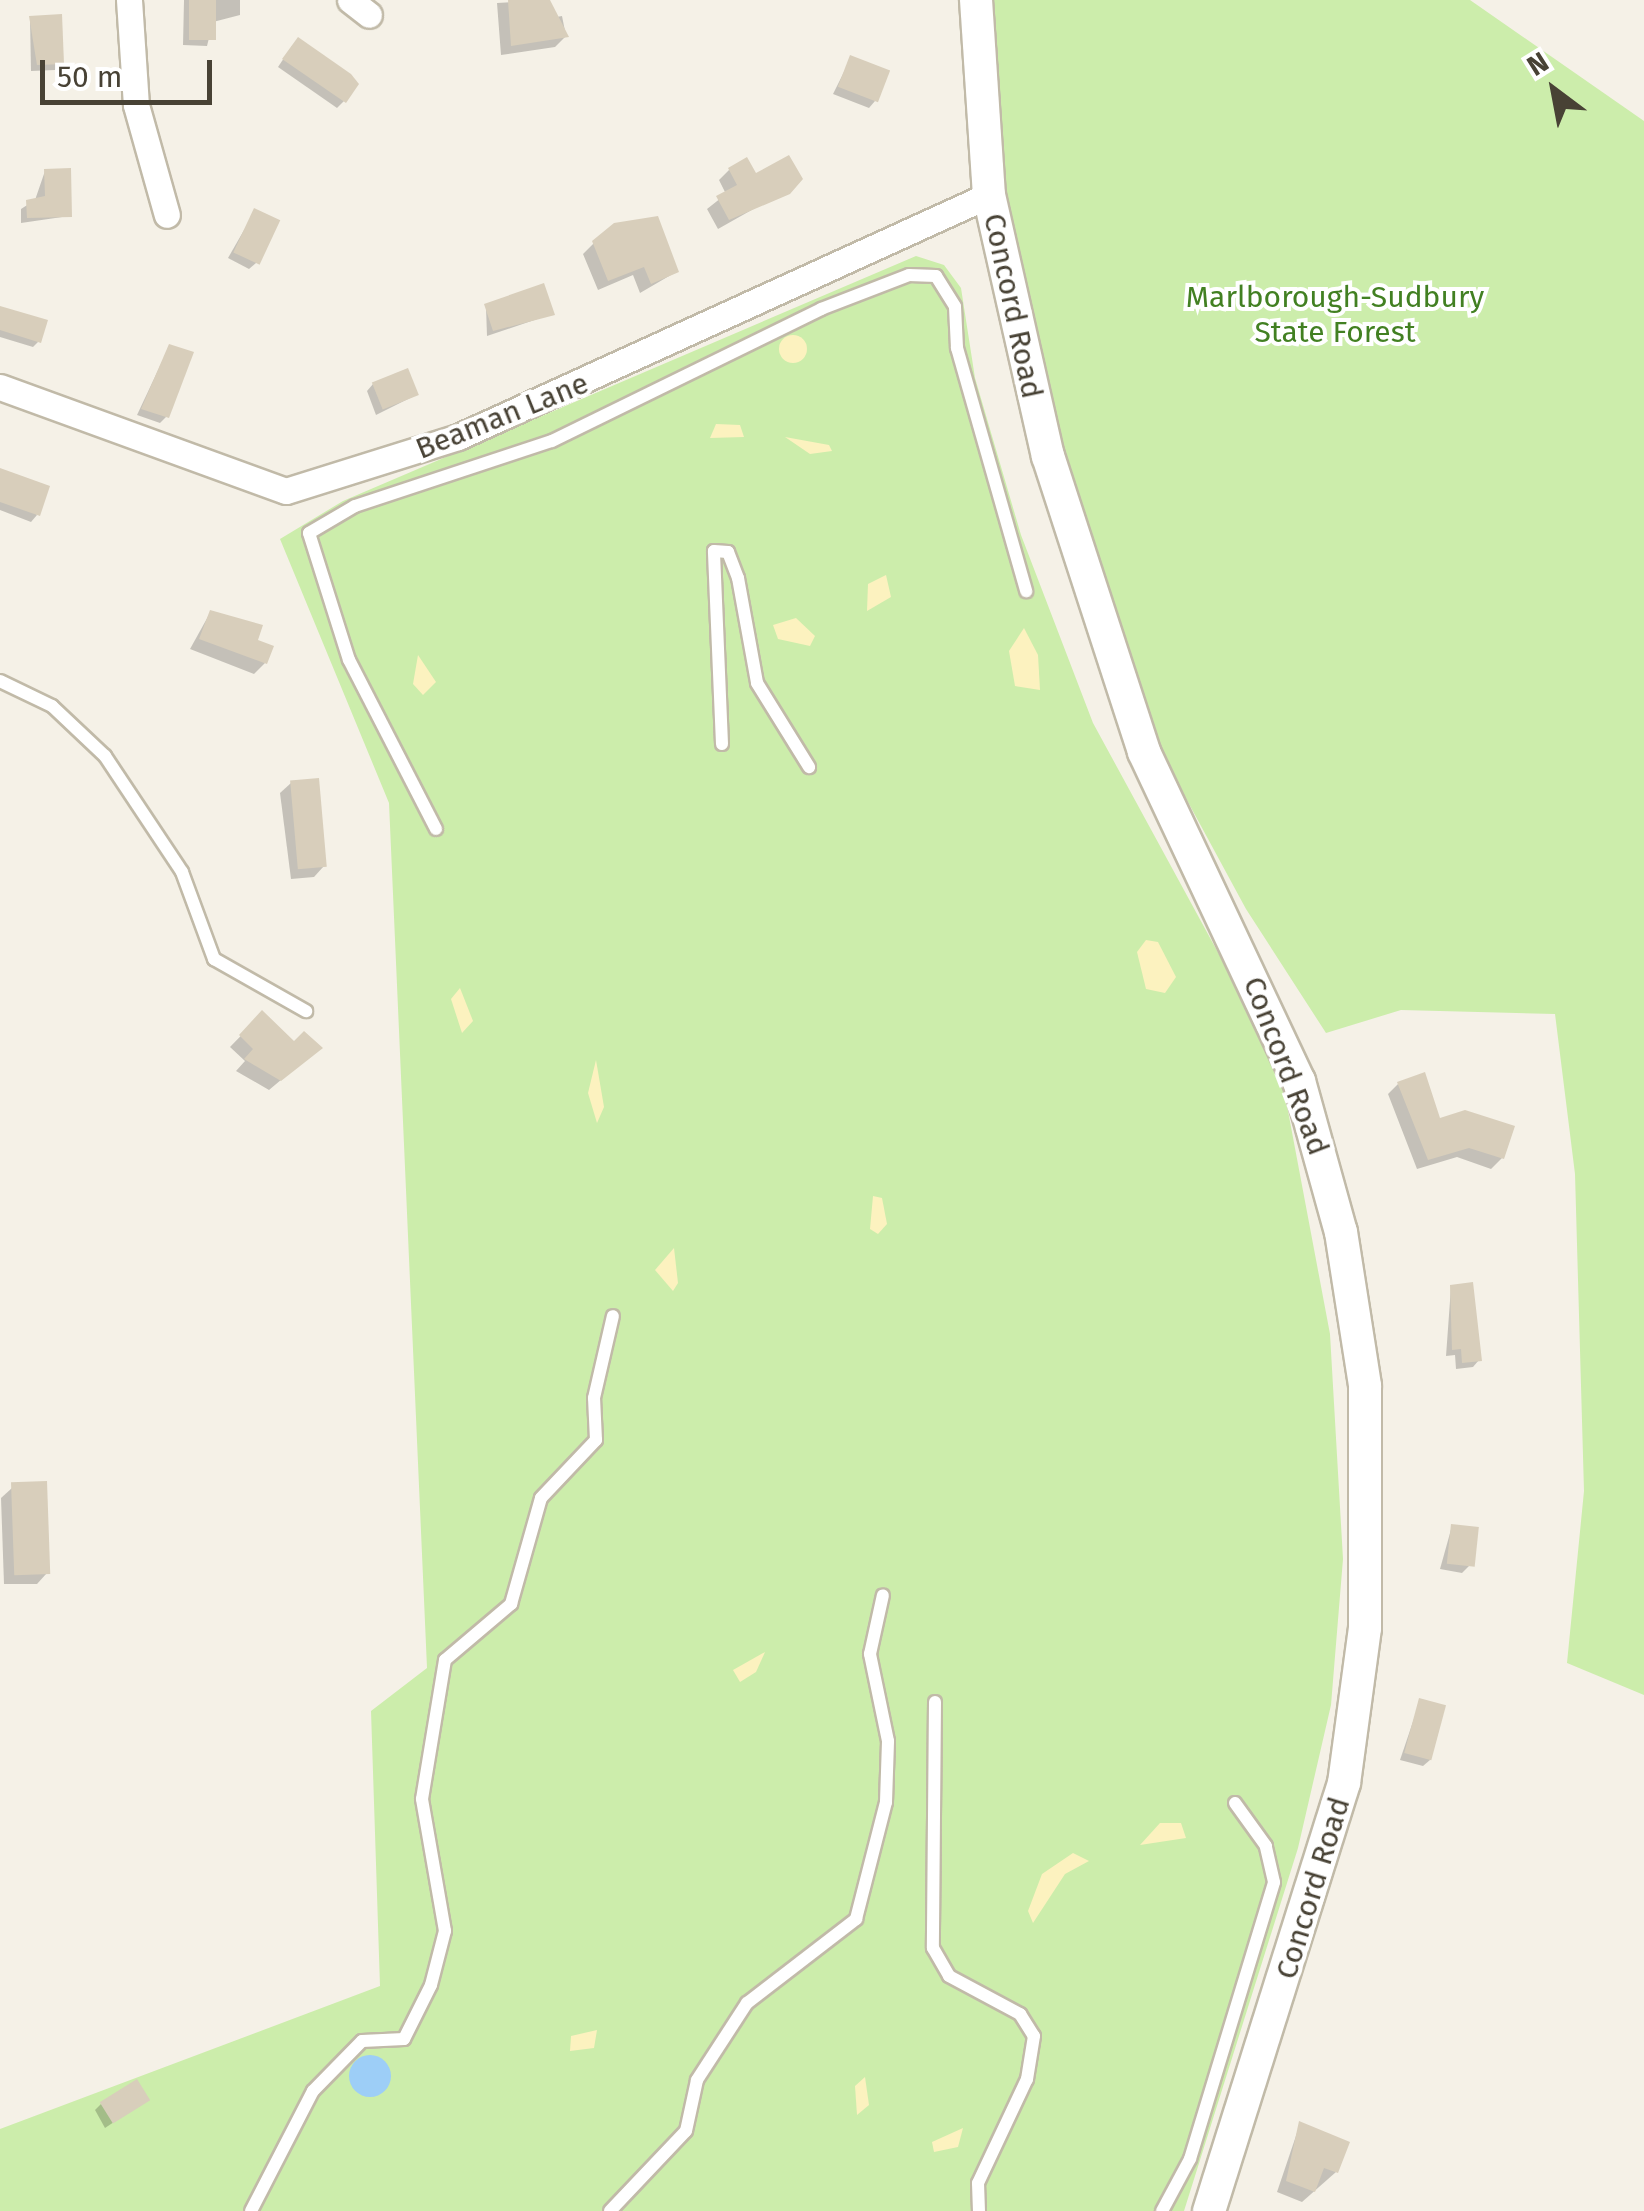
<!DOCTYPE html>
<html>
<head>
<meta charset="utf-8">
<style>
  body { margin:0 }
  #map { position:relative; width:1644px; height:2211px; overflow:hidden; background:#f5f1e7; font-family:"Fira Sans",sans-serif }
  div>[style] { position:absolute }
  .green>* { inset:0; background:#ccedab }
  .sand>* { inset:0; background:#fcf2bf }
  .round { border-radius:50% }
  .water>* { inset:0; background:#9dcef7 }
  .shadow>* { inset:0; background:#0003 }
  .building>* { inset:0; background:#d8cebb; transform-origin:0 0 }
  .roads { filter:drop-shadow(2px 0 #c1baa8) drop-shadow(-2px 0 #c1baa8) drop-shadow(0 2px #c1baa8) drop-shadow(0 -2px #c1baa8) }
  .service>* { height:12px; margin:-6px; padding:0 6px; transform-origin:6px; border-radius:6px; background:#fff }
  .minor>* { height:25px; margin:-12.5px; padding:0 12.5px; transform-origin:12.5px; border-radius:12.5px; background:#fff }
  .tertiary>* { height:32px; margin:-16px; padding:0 16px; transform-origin:16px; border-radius:16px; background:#fff }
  span { translate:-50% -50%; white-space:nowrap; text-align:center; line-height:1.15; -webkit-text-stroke:8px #fff; paint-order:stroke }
  .park-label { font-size:30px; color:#428022 }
  .street-label { font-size:30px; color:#484235 }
  .north { position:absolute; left:1504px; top:40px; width:100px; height:100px; -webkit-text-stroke:8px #fff; paint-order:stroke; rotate:328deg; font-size:28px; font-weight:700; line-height:40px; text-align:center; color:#484235 }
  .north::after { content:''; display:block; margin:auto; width:35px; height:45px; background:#484235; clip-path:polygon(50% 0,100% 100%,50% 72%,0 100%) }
  .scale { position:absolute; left:40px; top:60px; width:172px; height:45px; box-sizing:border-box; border:5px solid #484235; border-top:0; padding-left:12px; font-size:30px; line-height:35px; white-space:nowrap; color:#484235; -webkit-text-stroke:8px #fff; paint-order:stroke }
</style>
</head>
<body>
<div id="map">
  <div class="green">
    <i style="clip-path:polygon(981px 0,1470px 0,1644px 121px,1644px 1695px,1567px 1663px,1584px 1491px,1575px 1174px,1555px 1014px,1401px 1010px,1326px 1033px,1246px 909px,1130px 695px,1017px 303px)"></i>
    <i style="clip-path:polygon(916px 256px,944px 265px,961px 288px,975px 378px,1021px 535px,1093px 723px,1294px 1092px,1285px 1095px,1330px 1334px,1343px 1559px,1331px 1705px,1298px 1848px,1184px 2211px,0 2211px,0 2129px,380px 1986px,371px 1711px,427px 1668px,389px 803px,280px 539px,343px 501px)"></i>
  </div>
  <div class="sand">
    <i class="round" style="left:779px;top:335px;width:28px;height:28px"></i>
    <i style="clip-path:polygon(716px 424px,740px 425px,744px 437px,710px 438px)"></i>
    <i style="clip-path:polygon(785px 437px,829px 445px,832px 451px,810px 454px)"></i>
    <i style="clip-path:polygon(886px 575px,891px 597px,867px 611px,868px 584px)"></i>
    <i style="clip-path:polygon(796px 618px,815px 636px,810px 646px,778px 639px,773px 625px)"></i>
    <i style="clip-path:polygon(1024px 628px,1038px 655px,1040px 690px,1015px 686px,1009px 651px)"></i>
    <i style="clip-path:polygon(418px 655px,436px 682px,423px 695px,413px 684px)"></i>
    <i style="clip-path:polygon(1146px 940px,1158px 942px,1176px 977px,1165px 993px,1146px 989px,1137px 952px)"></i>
    <i style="clip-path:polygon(460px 988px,473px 1021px,462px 1033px,451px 999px)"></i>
    <i style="clip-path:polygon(596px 1060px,604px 1107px,597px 1123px,588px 1093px)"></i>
    <i style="clip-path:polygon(873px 1196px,882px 1198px,887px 1224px,878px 1234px,870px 1229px)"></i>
    <i style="clip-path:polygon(674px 1248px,678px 1283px,673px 1291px,655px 1270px)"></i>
    <i style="clip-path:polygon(765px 1652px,756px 1672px,740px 1682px,733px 1670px)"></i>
    <i style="clip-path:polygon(1160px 1823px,1181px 1823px,1186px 1838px,1140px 1845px)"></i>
    <i style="clip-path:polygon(1073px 1853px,1089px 1861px,1065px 1874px,1033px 1923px,1028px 1911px,1042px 1874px)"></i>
    <i style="clip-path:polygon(597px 2030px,594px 2048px,570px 2051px,571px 2036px)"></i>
    <i style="clip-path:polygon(865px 2077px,869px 2105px,857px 2115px,855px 2086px)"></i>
    <i style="clip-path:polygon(963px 2128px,958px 2147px,934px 2152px,932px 2142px)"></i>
  </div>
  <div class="water">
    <i class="round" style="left:349px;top:2055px;width:42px;height:42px"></i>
  </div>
  <div class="shadow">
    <i style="clip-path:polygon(184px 0,240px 0,240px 15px,213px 22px,207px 46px,183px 45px)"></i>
    <i style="clip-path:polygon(543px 0,551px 18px,562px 16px,566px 36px,555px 47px,501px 55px,497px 3px)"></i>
    <i style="clip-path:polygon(30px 18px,61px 63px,55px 70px,31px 71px)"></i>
    <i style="clip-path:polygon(292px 46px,344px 101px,337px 108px,278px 67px)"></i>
    <i style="clip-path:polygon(851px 58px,875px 101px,869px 108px,833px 94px)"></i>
    <i style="clip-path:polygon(729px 170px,754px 176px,789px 189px,718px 229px,707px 209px,726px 194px,719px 180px)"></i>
    <i style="clip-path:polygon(45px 171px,69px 216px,21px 223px,21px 209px,35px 200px)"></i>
    <i style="clip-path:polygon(255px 211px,256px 263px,249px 269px,228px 258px)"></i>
    <i style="clip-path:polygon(594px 243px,676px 272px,640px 293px,633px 275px,598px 290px,583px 254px)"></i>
    <i style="clip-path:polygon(486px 307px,552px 314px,487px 336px)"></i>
    <i style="clip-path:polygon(0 308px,39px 341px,33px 347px,0 337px)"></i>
    <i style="clip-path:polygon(169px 347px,167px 416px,160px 423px,137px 415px)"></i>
    <i style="clip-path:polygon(373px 384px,416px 395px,376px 415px,367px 391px)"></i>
    <i style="clip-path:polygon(0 471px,37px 515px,31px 522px,0 510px)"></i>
    <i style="clip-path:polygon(210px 613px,255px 642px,265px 663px,254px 674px,190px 649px)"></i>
    <i style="clip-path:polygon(291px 783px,324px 866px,314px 877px,291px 879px,280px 793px)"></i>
    <i style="clip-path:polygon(262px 1014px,294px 1044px,319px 1048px,269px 1090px,236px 1071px,245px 1061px,230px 1047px)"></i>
    <i style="clip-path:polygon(1398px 1084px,1439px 1121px,1502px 1158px,1491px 1169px,1457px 1157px,1417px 1169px,1388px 1094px)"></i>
    <i style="clip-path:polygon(1451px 1287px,1479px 1360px,1473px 1367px,1456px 1369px,1455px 1355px,1446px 1356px)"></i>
    <i style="clip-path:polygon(12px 1488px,47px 1573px,37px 1584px,4px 1584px,1px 1498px)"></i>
    <i style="clip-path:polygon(1452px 1526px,1469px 1566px,1462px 1573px,1440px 1569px)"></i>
    <i style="clip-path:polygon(1420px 1701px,1430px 1760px,1423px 1766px,1400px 1760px)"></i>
    <i style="clip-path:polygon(147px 2100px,105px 2128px,95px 2110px,101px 2104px)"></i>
    <i style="clip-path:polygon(1300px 2124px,1336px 2172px,1302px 2202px,1277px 2192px)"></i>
  </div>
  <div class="building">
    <i style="left:189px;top:0;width:27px;height:40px"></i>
    <i style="clip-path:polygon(508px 0,550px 0,569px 37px,511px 46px)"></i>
    <i style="clip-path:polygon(62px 14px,64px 64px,37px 65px,29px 16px)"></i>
    <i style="clip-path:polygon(298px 37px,351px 74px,359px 84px,346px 103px,282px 59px)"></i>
    <i style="left:850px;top:55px;width:43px;height:34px;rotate:21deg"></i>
    <i style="clip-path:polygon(789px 155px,803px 179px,790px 194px,729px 220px,716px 196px,737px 185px,728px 168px,747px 157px,756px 173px)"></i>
    <i style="clip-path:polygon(71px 168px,72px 217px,27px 218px,26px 200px,45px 196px,44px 169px)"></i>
    <i style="left:254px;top:208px;width:29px;height:49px;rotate:25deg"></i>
    <i style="clip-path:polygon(658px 216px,679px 272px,651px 284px,644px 267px,608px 281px,592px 241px,614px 223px)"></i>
    <i style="clip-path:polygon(544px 283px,555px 315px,493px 331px,484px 304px)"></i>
    <i style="clip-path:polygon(0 306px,48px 320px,41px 343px,0 330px)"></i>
    <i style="clip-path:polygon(169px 344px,194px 352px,169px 418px,141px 409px)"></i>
    <i style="left:408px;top:368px;width:29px;height:39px;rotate:68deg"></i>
    <i style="clip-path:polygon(0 468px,50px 486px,40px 516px,0 502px)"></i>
    <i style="clip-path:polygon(210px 610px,263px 625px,258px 640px,274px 646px,267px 664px,199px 639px)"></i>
    <i style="left:319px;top:778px;width:89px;height:29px;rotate:85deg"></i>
    <i style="clip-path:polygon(262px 1010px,294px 1041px,304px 1031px,323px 1048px,281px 1081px,244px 1059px,253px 1049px,239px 1035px)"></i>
    <i style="clip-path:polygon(1425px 1072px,1440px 1118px,1465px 1110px,1515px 1126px,1504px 1159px,1469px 1148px,1428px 1160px,1397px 1082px)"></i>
    <i style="clip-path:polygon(1473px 1282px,1482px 1361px,1462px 1363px,1461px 1349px,1452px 1350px,1450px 1285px)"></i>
    <i style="left:47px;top:1481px;width:93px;height:36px;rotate:88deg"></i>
    <i style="left:1451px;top:1524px;width:28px;height:40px;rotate:6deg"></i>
    <i style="left:1419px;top:1698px;width:28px;height:57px;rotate:15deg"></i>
    <i style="left:137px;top:2079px;width:25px;height:44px;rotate:58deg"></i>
    <i style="clip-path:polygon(1299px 2121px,1350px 2142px,1338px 2173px,1324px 2168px,1315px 2192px,1286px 2181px)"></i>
  </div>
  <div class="roads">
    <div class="service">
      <i style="left:0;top:681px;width:58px;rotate:25.7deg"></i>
      <i style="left:52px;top:706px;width:73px;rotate:43.3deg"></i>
      <i style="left:105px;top:756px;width:139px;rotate:56.4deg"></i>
      <i style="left:182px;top:872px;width:93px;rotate:69.8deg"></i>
      <i style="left:214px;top:959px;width:106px;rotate:29.5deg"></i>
      <i style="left:722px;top:744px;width:193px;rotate:-92.4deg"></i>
      <i style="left:714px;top:551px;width:14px;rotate:4deg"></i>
      <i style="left:728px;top:552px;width:28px;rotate:69deg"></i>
      <i style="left:738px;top:578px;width:107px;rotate:79.7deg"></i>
      <i style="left:757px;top:683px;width:99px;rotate:58.2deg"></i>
      <i style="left:436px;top:829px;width:190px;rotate:-117.2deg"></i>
      <i style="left:349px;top:660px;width:133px;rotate:-107.5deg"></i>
      <i style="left:309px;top:533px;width:53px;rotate:-30.4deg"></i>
      <i style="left:355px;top:506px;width:207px;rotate:-18.3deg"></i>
      <i style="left:552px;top:441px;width:300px;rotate:-26.1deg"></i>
      <i style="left:821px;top:309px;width:94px;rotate:-21.1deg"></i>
      <i style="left:909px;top:275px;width:27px;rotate:2deg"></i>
      <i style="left:936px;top:276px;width:36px;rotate:58deg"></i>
      <i style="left:955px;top:307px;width:41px;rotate:87.2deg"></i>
      <i style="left:957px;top:348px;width:253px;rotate:74.1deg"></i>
      <i style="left:935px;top:1702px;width:246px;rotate:90.5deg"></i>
      <i style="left:933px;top:1948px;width:32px;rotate:60deg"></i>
      <i style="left:949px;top:1976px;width:81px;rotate:28.2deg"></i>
      <i style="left:1020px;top:2014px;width:26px;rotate:58deg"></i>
      <i style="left:1034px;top:2036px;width:44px;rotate:99.2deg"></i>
      <i style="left:1027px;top:2079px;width:115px;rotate:115.2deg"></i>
      <i style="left:978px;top:2183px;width:28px;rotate:88deg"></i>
      <i style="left:251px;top:2211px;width:135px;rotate:-62.7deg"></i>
      <i style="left:313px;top:2091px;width:70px;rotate:-45.6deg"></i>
      <i style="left:362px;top:2041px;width:42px;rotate:-2.7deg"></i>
      <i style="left:404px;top:2039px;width:60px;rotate:-63.4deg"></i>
      <i style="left:431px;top:1985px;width:56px;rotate:-75.5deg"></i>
      <i style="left:445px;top:1931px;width:134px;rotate:-99.9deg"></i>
      <i style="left:422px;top:1799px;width:141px;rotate:-80.6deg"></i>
      <i style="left:445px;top:1660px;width:87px;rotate:-40.3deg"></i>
      <i style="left:511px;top:1604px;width:110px;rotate:-74.2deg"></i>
      <i style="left:541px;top:1498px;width:80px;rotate:-46.5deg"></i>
      <i style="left:596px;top:1440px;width:42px;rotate:-92.7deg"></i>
      <i style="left:594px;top:1398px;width:84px;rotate:-77deg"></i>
      <i style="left:610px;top:2211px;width:110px;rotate:-46.5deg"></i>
      <i style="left:686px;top:2131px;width:52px;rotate:-77.8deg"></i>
      <i style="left:697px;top:2080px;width:92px;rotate:-57deg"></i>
      <i style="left:747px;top:2003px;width:138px;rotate:-37.6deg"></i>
      <i style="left:856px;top:1919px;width:121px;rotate:-75.6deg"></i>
      <i style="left:886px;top:1802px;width:61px;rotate:-88.1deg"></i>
      <i style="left:888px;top:1741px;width:89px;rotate:-101.7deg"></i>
      <i style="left:870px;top:1654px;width:60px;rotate:-77.6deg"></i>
      <i style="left:1162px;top:2211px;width:59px;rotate:-61.7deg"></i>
      <i style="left:1190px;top:2159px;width:289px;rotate:-73.1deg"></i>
      <i style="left:1274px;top:1882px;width:37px;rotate:-103deg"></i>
      <i style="left:1266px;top:1846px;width:53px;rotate:-125.8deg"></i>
    </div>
    <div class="minor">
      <i style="left:129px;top:0;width:105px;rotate:86.2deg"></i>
      <i style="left:136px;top:105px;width:114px;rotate:74.3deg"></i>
      <i style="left:350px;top:0;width:24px;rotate:38deg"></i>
      <i style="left:0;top:387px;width:304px;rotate:20deg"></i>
      <i style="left:286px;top:491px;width:180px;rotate:-17.4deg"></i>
      <i style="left:458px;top:437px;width:584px;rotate:-24.5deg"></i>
    </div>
    <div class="tertiary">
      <i style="left:976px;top:0;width:195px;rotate:86.2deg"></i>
      <i style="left:989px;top:195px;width:268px;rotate:77.3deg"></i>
      <i style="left:1048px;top:456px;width:311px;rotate:72deg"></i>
      <i style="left:1144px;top:752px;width:364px;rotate:64.8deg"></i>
      <i style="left:1299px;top:1081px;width:157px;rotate:74.5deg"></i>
      <i style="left:1341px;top:1232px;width:156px;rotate:81.1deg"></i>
      <i style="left:1365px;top:1386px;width:242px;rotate:90deg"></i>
      <i style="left:1365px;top:1628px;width:156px;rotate:97.7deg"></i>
      <i style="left:1344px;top:1783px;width:449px;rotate:107.5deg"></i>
    </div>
  </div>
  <div class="park-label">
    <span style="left:1335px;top:314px">Marlborough-Sudbury<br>State Forest</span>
  </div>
  <div class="street-label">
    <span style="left:1013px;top:306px;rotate:78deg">Concord Road</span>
    <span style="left:502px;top:416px;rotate:-22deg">Beaman Lane</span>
    <span style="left:1286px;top:1066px;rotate:69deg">Concord Road</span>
    <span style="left:1313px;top:1888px;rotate:-73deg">Concord Road</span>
  </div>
  <div class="north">N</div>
  <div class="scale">50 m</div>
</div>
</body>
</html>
